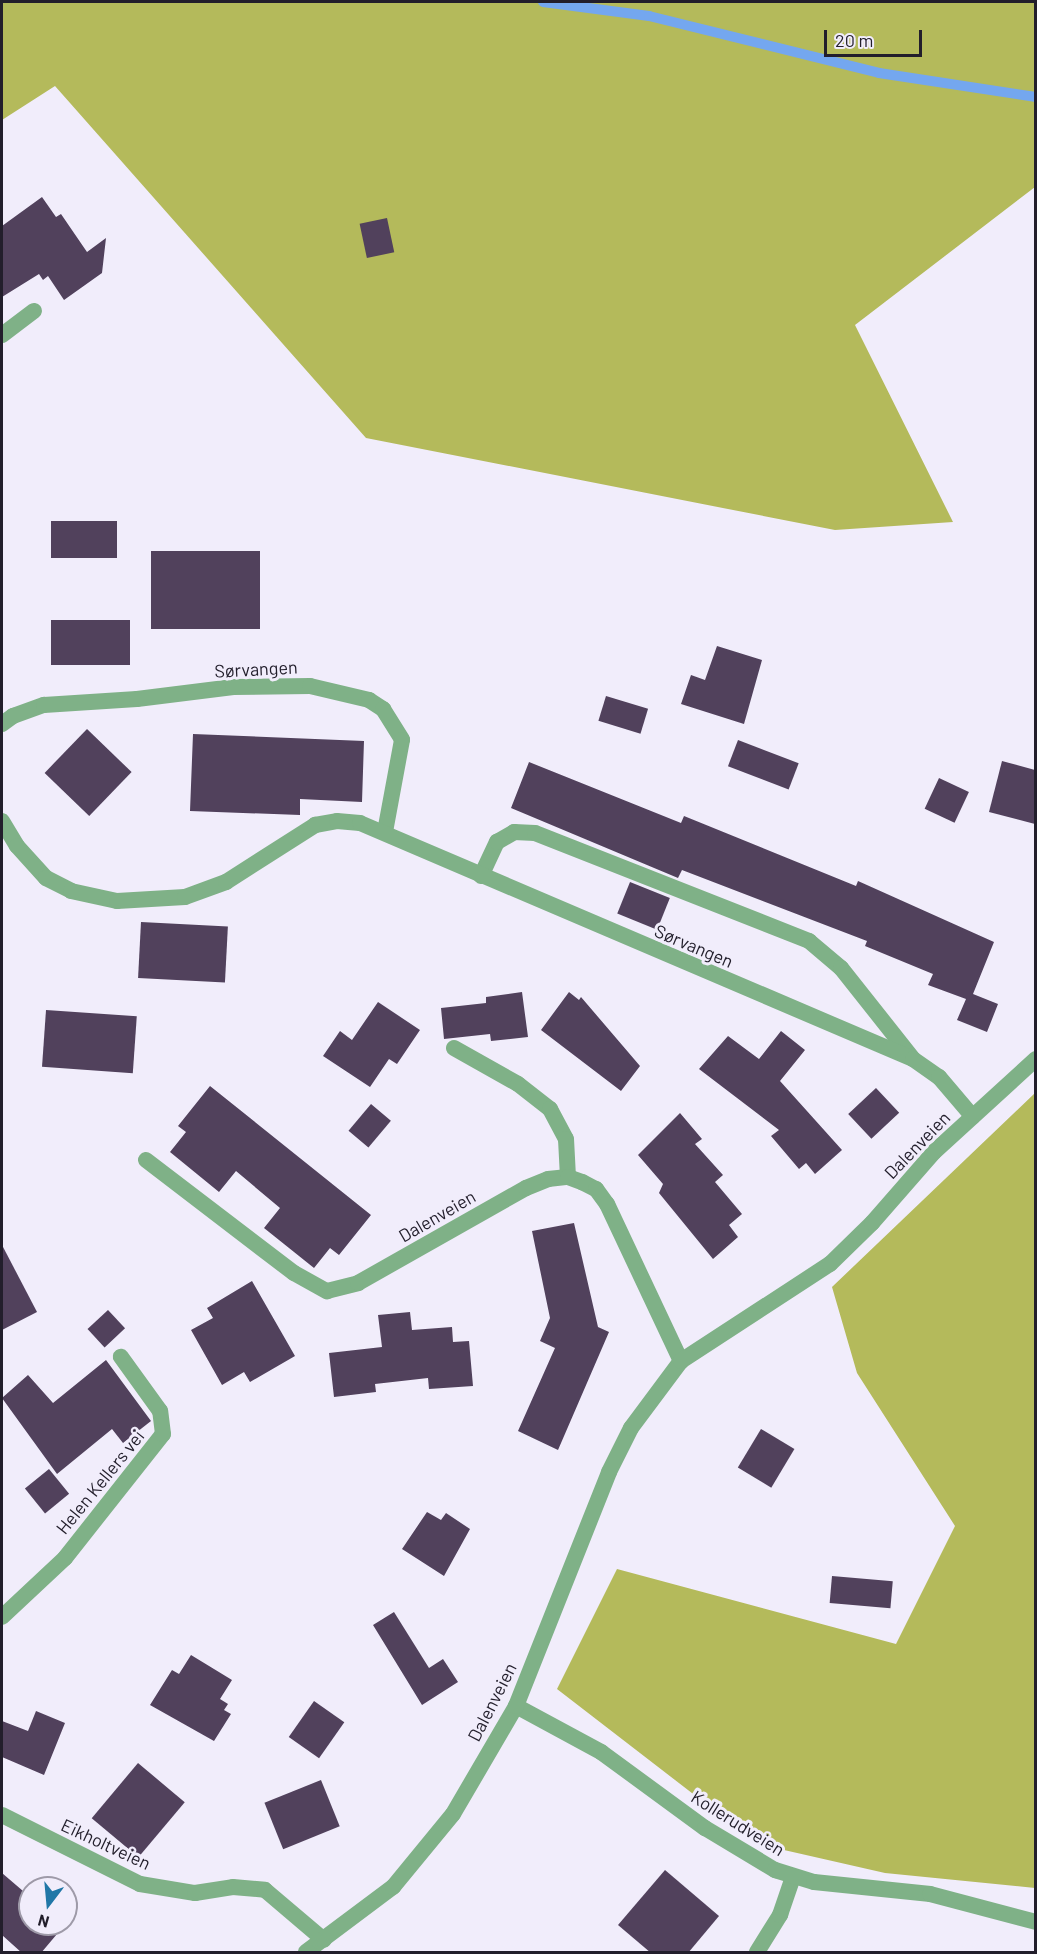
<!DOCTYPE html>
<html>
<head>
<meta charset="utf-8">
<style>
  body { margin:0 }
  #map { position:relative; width:1037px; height:1954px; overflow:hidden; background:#f1edfb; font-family:Barlow,sans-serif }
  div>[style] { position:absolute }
  .forest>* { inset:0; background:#b4ba5b }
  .stream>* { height:10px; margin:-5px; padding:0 5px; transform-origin:5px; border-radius:5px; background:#74a7ef }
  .building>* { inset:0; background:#51415c; transform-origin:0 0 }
  .service>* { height:16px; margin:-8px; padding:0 8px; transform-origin:8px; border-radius:8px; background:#7fb187 }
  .minor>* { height:16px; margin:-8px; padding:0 8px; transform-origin:8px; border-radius:8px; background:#7fb187 }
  span { translate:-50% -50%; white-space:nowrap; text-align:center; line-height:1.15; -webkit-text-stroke:6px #f1edfb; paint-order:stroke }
  .street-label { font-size:18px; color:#221e2b }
  .frame { position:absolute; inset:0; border:3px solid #221e2b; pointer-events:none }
  .north { position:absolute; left:18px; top:1876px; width:60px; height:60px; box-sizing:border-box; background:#f1edfb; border:2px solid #9e9aa8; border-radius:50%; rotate:196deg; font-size:16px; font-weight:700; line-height:24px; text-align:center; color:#221e2b }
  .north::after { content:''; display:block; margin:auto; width:21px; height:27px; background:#2177a7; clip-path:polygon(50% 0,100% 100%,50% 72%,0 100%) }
  .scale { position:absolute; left:824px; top:30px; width:98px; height:27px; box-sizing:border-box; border:3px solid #221e2b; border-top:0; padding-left:8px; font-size:18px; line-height:21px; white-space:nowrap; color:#221e2b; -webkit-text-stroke:4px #f1edfb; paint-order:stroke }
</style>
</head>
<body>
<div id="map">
  <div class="forest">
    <i style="clip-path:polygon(2px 2px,1035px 2px,1035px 187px,855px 325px,953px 522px,835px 530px,366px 438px,55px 86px,2px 120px)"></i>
    <i style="clip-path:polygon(1035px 1093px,1035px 1888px,885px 1873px,758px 1844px,557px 1689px,617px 1569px,896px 1644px,955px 1526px,857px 1373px,832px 1287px)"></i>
  </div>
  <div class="stream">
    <i style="left:543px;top:2px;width:107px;rotate:7.5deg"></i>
    <i style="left:649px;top:16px;width:237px;rotate:13.9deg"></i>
    <i style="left:879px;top:73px;width:159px;rotate:8.7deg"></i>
  </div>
  <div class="building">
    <i style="clip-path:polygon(42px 197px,56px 217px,61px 214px,87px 252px,106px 238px,102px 273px,64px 300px,48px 276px,43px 280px,39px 274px,2px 297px,2px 226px)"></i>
    <i style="left:387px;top:218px;width:35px;height:28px;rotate:78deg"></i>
    <i style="left:51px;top:521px;width:66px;height:37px"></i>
    <i style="left:151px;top:551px;width:109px;height:78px"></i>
    <i style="left:51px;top:620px;width:79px;height:45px"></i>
    <i style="clip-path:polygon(717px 646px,762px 660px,744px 724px,681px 704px,691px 675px,705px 680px)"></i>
    <i style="left:606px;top:696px;width:44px;height:26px;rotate:17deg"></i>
    <i style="left:87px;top:729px;width:62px;height:61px;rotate:44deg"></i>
    <i style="clip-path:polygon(193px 734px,364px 741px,362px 802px,300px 799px,300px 815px,190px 811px)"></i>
    <i style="left:738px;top:740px;width:65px;height:28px;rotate:21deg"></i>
    <i style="clip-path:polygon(1002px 761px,1035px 770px,1035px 824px,989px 812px)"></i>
    <i style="clip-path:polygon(529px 762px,681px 823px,684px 816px,856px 886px,858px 881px,994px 942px,973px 994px,998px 1004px,987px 1032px,957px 1020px,966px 999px,928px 985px,933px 974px,865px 946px,867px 941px,682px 870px,678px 878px,511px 808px)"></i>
    <i style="left:939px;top:778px;width:33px;height:34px;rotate:25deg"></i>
    <i style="left:630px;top:882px;width:43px;height:34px;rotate:22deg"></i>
    <i style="left:141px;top:922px;width:87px;height:56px;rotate:3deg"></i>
    <i style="clip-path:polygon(522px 992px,528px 1037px,491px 1041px,490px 1034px,444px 1039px,441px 1008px,486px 1003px,486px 997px)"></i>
    <i style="clip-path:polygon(569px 992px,579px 1000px,581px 997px,640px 1066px,621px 1091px,541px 1030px)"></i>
    <i style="clip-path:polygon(378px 1002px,420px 1030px,397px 1064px,389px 1059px,370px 1087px,323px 1056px,340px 1031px,352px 1040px)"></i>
    <i style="left:46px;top:1010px;width:91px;height:57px;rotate:4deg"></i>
    <i style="clip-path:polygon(781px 1031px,805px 1050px,780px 1081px,842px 1150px,815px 1174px,806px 1163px,799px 1169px,771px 1136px,779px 1130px,699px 1069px,728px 1036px,759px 1059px)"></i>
    <i style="clip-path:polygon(210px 1086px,371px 1215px,339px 1255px,330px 1248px,314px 1268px,264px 1228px,280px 1208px,236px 1171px,219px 1192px,170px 1152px,186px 1132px,178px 1126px)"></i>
    <i style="left:876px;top:1088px;width:34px;height:38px;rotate:47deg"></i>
    <i style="left:371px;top:1104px;width:26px;height:35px;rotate:40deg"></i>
    <i style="clip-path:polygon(680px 1113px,702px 1139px,695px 1144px,723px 1175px,715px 1182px,742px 1214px,729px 1225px,738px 1237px,713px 1259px,659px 1193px,663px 1184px,638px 1155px)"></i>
    <i style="clip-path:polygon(574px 1223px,598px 1327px,609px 1332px,558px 1450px,518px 1431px,555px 1348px,540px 1341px,550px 1318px,532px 1231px)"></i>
    <i style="clip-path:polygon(2px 1245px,37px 1312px,2px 1330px)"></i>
    <i style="clip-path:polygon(252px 1281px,295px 1356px,250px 1382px,244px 1372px,222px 1385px,191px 1330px,213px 1318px,207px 1308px)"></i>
    <i style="left:108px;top:1310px;width:25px;height:28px;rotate:47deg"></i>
    <i style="clip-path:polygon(410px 1312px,412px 1330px,452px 1327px,453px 1342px,469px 1341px,473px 1386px,429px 1389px,428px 1378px,375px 1384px,376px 1392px,334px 1397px,329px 1353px,382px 1347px,378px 1315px)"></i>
    <i style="clip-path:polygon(106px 1360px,151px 1421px,123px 1443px,112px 1429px,57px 1474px,2px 1398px,28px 1375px,53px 1403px)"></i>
    <i style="left:761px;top:1429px;width:39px;height:45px;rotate:31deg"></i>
    <i style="left:49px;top:1469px;width:32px;height:31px;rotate:51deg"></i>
    <i style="clip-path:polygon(427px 1512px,441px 1520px,446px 1513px,470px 1529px,444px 1576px,402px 1549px)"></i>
    <i style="left:832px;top:1576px;width:61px;height:27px;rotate:5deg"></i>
    <i style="clip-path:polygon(394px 1612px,429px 1668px,443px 1659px,458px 1682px,422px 1705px,373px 1625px)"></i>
    <i style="clip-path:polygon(191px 1655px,232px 1680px,220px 1699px,228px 1704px,224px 1710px,231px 1714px,214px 1741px,150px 1705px,172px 1670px,179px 1674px)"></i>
    <i style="left:314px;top:1701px;width:37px;height:44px;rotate:35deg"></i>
    <i style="clip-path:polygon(36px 1711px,65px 1723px,44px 1775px,2px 1757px,2px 1721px,28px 1731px)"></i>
    <i style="left:138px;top:1763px;width:61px;height:72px;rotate:40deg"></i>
    <i style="left:321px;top:1780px;width:50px;height:61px;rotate:68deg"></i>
    <i style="clip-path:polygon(665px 1870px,719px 1916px,688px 1953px,651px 1953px,618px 1925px)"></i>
    <i style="clip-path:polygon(2px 1873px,30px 1897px,30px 1924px,45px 1924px,57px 1934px,41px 1953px,22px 1953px,2px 1935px)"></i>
  </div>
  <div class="service">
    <i style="left:481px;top:876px;width:38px;rotate:-65deg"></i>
    <i style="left:497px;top:842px;width:20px;rotate:-30deg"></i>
    <i style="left:514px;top:832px;width:21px;rotate:3deg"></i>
    <i style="left:535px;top:833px;width:295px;rotate:21.5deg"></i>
    <i style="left:809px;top:941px;width:42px;rotate:40.2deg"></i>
    <i style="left:841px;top:968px;width:116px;rotate:51.6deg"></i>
    <i style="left:454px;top:1048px;width:73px;rotate:29.4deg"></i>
    <i style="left:518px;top:1084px;width:41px;rotate:38deg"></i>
    <i style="left:550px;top:1109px;width:34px;rotate:62deg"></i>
    <i style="left:566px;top:1139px;width:38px;rotate:87deg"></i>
    <i style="left:2px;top:1617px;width:86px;rotate:-43.1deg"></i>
    <i style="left:65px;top:1558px;width:158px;rotate:-51.7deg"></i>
    <i style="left:163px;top:1434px;width:23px;rotate:-97deg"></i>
    <i style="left:160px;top:1411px;width:67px;rotate:-125.8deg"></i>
    <i style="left:757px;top:1952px;width:44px;rotate:-58.1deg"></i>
    <i style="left:780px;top:1915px;width:40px;rotate:-71.1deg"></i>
  </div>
  <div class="minor">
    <i style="left:2px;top:335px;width:40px;rotate:-37deg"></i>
    <i style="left:2px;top:724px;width:14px;rotate:-36deg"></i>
    <i style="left:13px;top:716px;width:33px;rotate:-20deg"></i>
    <i style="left:44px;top:705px;width:93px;rotate:-3.7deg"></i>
    <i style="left:137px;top:699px;width:97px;rotate:-7.1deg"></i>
    <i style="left:233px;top:687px;width:77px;rotate:-0.7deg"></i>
    <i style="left:310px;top:686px;width:61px;rotate:13.3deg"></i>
    <i style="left:369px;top:700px;width:17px;rotate:33deg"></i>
    <i style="left:383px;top:709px;width:36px;rotate:58deg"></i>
    <i style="left:402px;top:740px;width:94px;rotate:100.5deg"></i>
    <i style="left:2px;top:821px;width:29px;rotate:59deg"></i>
    <i style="left:17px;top:846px;width:43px;rotate:47.8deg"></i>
    <i style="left:46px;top:878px;width:28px;rotate:27deg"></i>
    <i style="left:71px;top:891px;width:47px;rotate:12.3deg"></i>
    <i style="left:117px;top:901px;width:68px;rotate:-3.4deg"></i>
    <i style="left:185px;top:897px;width:44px;rotate:-20.1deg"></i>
    <i style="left:226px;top:882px;width:106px;rotate:-32.6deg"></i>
    <i style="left:315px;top:825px;width:22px;rotate:-10deg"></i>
    <i style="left:337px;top:821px;width:23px;rotate:5deg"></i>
    <i style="left:360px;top:823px;width:601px;rotate:23.11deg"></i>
    <i style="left:913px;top:1059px;width:32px;rotate:35deg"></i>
    <i style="left:939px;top:1077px;width:52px;rotate:49.6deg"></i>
    <i style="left:146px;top:1160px;width:186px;rotate:37.4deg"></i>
    <i style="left:294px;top:1273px;width:38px;rotate:29deg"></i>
    <i style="left:327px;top:1291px;width:32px;rotate:-14deg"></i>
    <i style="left:358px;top:1283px;width:193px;rotate:-29.5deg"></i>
    <i style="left:526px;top:1188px;width:24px;rotate:-22deg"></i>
    <i style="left:548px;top:1179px;width:20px;rotate:-6deg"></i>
    <i style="left:568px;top:1177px;width:15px;rotate:20deg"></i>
    <i style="left:582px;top:1182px;width:16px;rotate:27deg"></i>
    <i style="left:596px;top:1189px;width:19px;rotate:54deg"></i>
    <i style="left:607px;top:1204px;width:174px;rotate:64.8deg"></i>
    <i style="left:516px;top:1706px;width:97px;rotate:28.4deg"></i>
    <i style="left:601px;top:1752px;width:129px;rotate:36.2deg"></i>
    <i style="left:705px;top:1828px;width:82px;rotate:31deg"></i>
    <i style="left:775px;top:1870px;width:41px;rotate:17.1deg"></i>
    <i style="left:814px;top:1882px;width:117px;rotate:5.9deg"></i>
    <i style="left:930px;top:1894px;width:110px;rotate:14.8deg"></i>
    <i style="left:2px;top:1815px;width:154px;rotate:26.6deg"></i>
    <i style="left:140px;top:1884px;width:56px;rotate:9.3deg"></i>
    <i style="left:195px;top:1893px;width:38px;rotate:-9deg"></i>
    <i style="left:233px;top:1887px;width:32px;rotate:5deg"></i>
    <i style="left:265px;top:1890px;width:77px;rotate:40.3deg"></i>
    <i style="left:306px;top:1952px;width:109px;rotate:-36.8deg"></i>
    <i style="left:393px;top:1887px;width:94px;rotate:-50.6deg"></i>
    <i style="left:453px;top:1814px;width:125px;rotate:-59.7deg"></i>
    <i style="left:516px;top:1706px;width:252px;rotate:-68.3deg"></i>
    <i style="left:609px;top:1472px;width:49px;rotate:-63.4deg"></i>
    <i style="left:631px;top:1428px;width:84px;rotate:-53.3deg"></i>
    <i style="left:681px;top:1361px;width:178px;rotate:-33.1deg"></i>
    <i style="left:830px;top:1264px;width:59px;rotate:-44.3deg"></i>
    <i style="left:872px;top:1223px;width:94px;rotate:-48.9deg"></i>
    <i style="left:934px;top:1152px;width:138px;rotate:-42.4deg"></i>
  </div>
  <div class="street-label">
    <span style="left:256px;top:669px;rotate:-3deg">Sørvangen</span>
    <span style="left:694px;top:946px;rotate:23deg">Sørvangen</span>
    <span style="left:917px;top:1145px;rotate:-46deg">Dalenveien</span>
    <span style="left:437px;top:1216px;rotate:-30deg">Dalenveien</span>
    <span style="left:100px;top:1482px;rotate:-51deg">Helen Kellers vei</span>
    <span style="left:492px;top:1702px;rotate:-63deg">Dalenveien</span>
    <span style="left:738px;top:1823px;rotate:32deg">Kollerudveien</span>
    <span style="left:106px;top:1844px;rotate:25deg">Eikholtveien</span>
  </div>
  <div class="frame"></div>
  <div class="north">N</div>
  <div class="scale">20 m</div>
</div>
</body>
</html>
